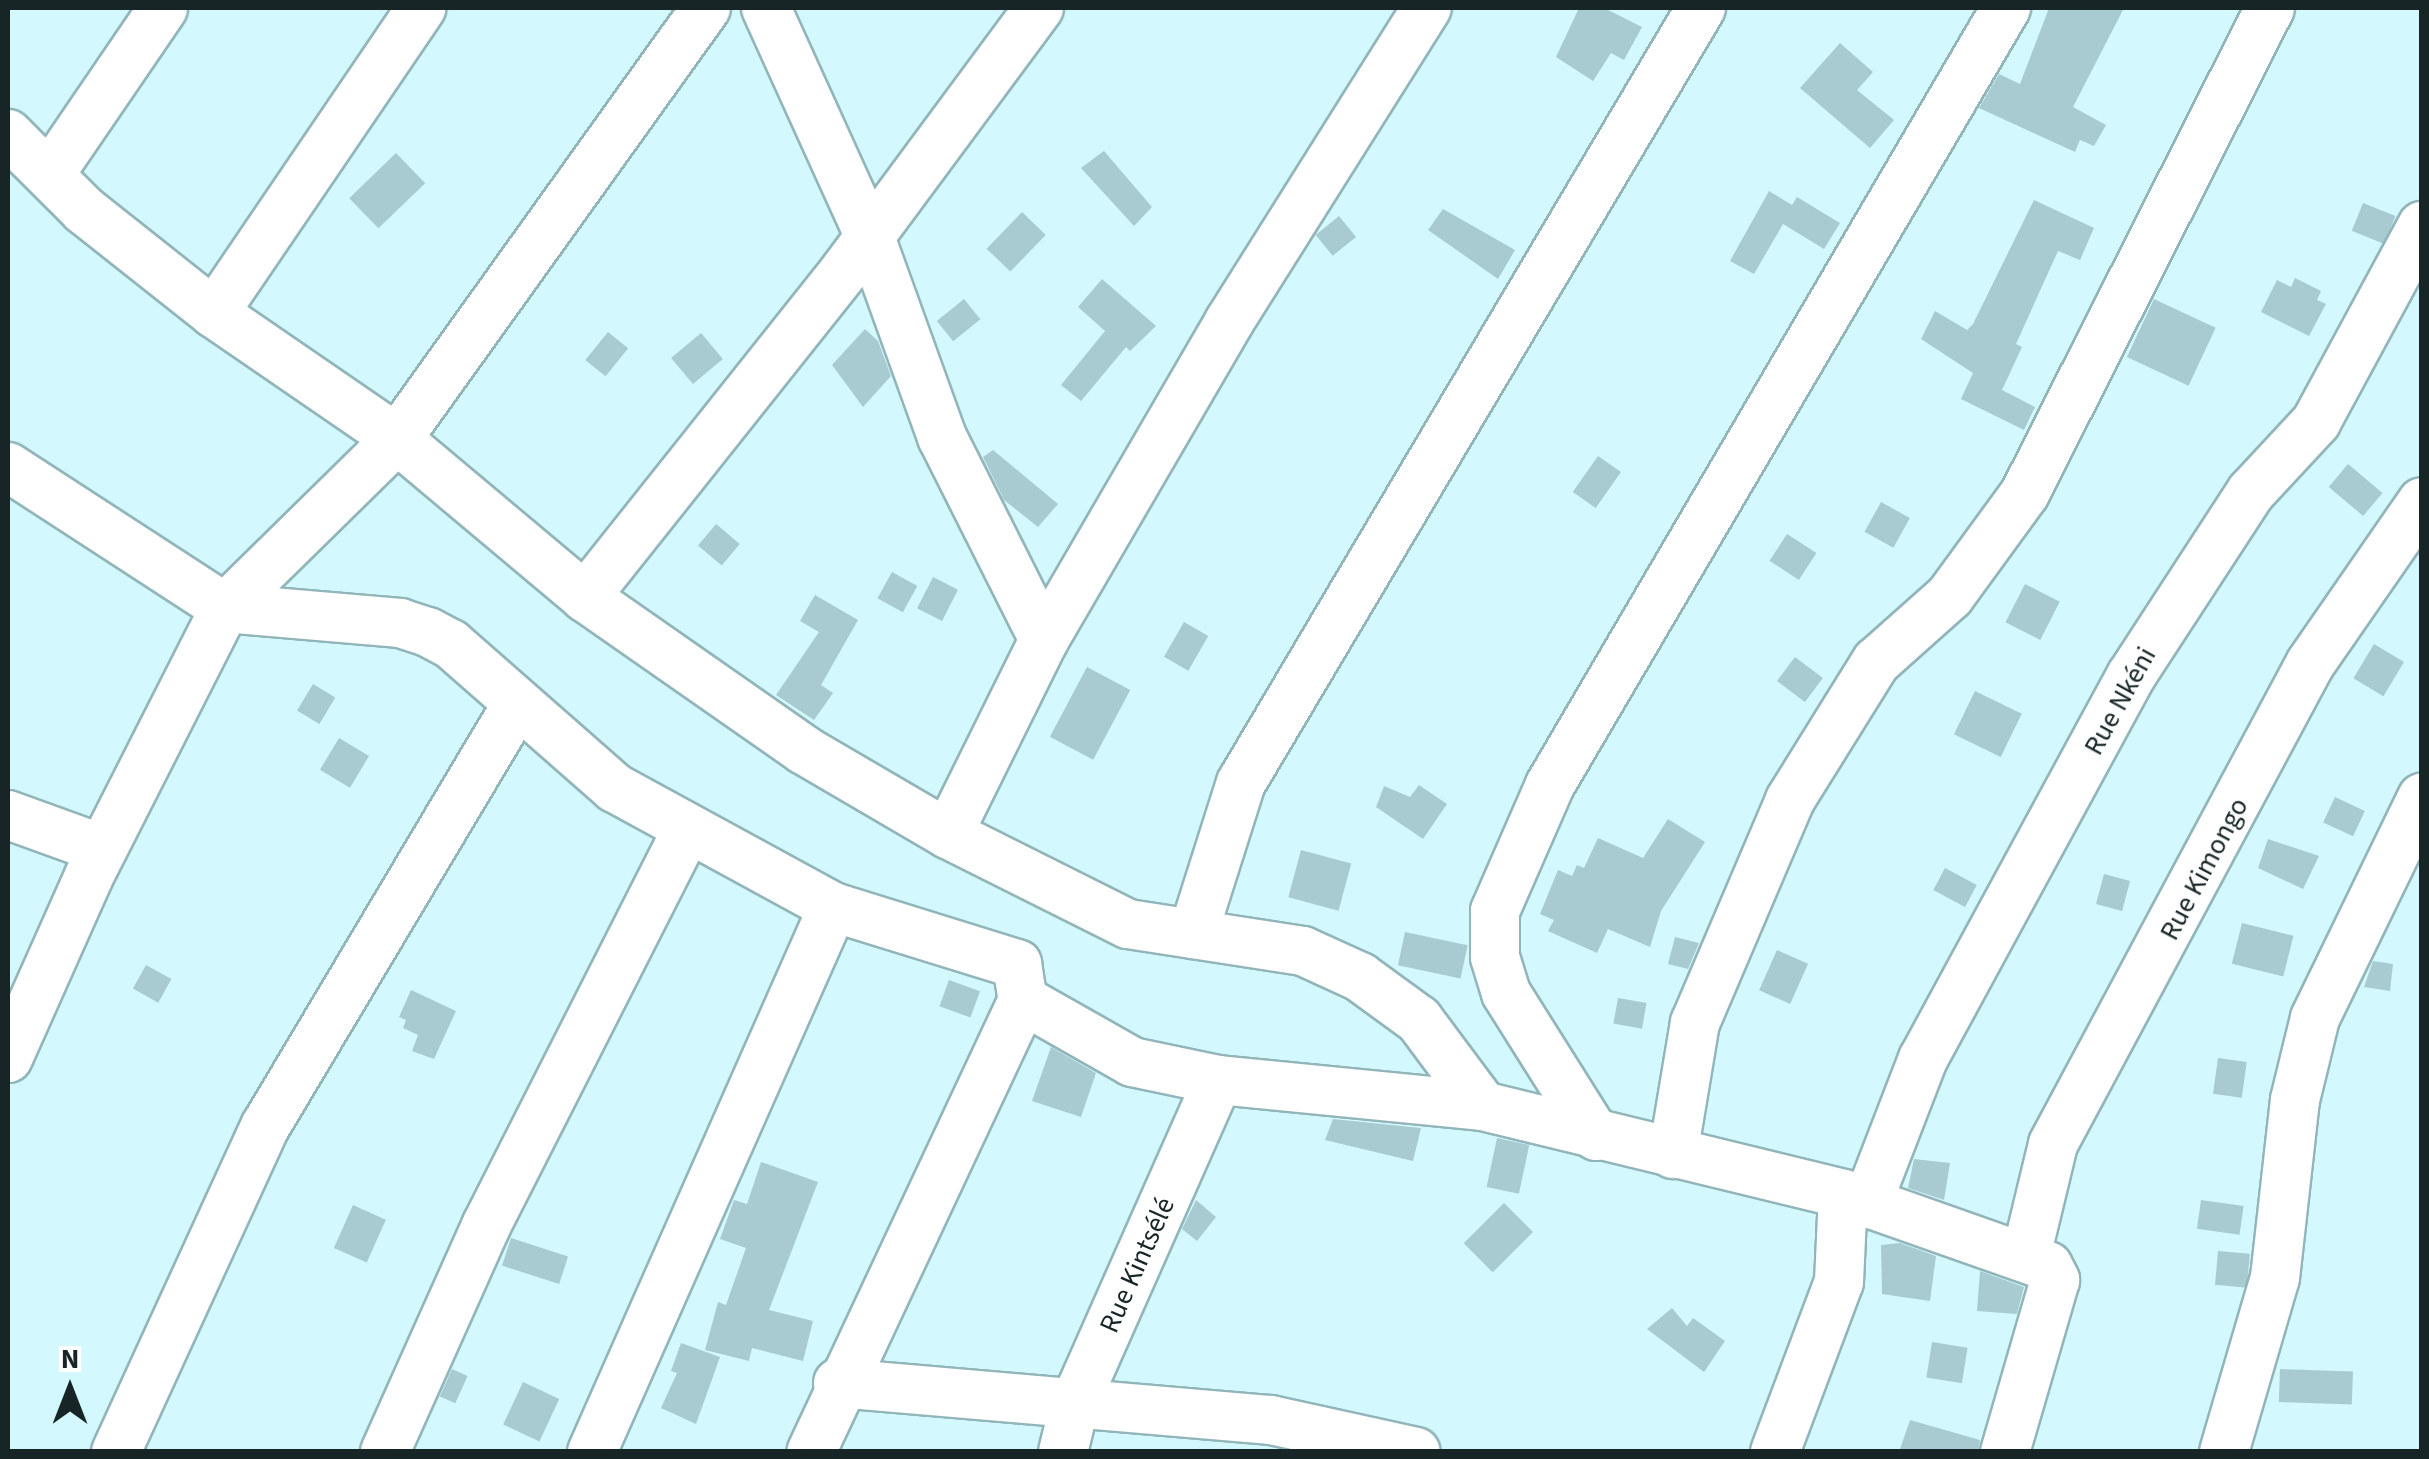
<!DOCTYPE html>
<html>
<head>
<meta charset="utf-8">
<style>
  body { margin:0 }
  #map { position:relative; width:2429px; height:1459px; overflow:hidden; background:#d3f8fd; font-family:"Source Sans 3",sans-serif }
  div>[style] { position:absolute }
  .building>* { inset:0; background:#a7cbd0; transform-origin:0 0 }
  .roads { filter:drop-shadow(2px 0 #92b5ba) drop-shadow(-2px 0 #92b5ba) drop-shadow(0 2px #92b5ba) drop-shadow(0 -2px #92b5ba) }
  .minor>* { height:48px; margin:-24px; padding:0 24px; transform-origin:24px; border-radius:24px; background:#fff }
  span { translate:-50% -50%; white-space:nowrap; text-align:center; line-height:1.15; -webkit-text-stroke:8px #fff; paint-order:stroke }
  .street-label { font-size:28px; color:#172527 }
  .frame { position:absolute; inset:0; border:10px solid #172527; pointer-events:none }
  .north { position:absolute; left:20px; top:1339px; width:100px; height:100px; -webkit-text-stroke:8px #fff; paint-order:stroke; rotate:0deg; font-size:28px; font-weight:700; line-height:40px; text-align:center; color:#172527 }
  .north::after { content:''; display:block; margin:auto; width:35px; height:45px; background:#172527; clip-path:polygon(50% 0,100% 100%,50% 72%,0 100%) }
</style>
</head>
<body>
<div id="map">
  <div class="building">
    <i style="clip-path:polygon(1579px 8px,1604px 8px,1642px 27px,1624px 60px,1611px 53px,1593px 81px,1556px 57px)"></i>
    <i style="clip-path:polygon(2049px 8px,2124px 8px,2073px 107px,2106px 125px,2094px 146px,2080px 140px,2075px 152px,1979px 108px,1999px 74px,2020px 84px)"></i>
    <i style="clip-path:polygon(1840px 43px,1873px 72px,1857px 90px,1894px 120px,1870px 148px,1800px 88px)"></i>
    <i style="clip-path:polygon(1104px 151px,1152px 207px,1134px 226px,1081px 168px)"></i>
    <i style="left:396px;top:153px;width:42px;height:65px;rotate:46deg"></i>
    <i style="clip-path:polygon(1769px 191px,1792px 205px,1797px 197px,1840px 223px,1824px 249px,1783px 224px,1754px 274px,1730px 261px)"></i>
    <i style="clip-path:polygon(2034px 200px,2094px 228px,2080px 260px,2058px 251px,2016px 344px,2022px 347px,2002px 390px,2035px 407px,2024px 430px,1961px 399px,1973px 373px,1921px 339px,1935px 311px,1967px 330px,1973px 324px)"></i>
    <i style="left:2363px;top:203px;width:35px;height:30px;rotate:22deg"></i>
    <i style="clip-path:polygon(1443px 209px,1515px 250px,1498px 279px,1428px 230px)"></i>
    <i style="left:1022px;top:212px;width:33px;height:51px;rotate:44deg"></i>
    <i style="left:1339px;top:216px;width:27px;height:30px;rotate:51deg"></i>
    <i style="clip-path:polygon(2295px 278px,2321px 291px,2317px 300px,2326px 304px,2309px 336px,2261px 312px,2277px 280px,2291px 287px)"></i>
    <i style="clip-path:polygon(1102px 279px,1156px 326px,1130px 351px,1126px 347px,1081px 401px,1061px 385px,1105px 331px,1078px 307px)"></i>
    <i style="left:964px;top:299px;width:26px;height:35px;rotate:51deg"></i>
    <i style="left:2154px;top:299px;width:68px;height:64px;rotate:25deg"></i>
    <i style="clip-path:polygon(865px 329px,878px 341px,891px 376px,863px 407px,832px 365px)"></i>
    <i style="left:608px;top:332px;width:26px;height:36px;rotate:39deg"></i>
    <i style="left:701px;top:333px;width:34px;height:39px;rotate:50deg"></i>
    <i style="clip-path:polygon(993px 450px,1058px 504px,1038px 527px,1004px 500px,983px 457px)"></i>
    <i style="left:1598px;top:456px;width:28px;height:44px;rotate:35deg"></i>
    <i style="left:2348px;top:464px;width:45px;height:30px;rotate:40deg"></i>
    <i style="left:1881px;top:502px;width:33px;height:34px;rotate:29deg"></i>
    <i style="left:716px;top:524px;width:31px;height:28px;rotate:40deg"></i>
    <i style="left:1787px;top:534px;width:35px;height:32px;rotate:33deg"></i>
    <i style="left:892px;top:572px;width:29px;height:30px;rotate:29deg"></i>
    <i style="left:933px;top:577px;width:28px;height:35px;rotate:27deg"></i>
    <i style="left:2025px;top:584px;width:39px;height:43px;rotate:27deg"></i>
    <i style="clip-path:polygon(815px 595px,858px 620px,821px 685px,833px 693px,814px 720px,776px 695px,819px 632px,800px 621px)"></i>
    <i style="left:1184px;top:622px;width:28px;height:40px;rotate:30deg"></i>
    <i style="left:2374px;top:644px;width:35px;height:40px;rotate:31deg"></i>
    <i style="left:1795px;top:657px;width:35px;height:30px;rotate:37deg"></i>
    <i style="left:1087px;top:667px;width:49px;height:79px;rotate:28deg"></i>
    <i style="left:313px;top:684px;width:26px;height:31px;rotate:31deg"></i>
    <i style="left:1975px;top:691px;width:52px;height:48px;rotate:26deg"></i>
    <i style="left:339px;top:738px;width:35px;height:37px;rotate:31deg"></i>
    <i style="clip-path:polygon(1419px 785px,1447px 804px,1423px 839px,1376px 807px,1384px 786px,1410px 797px)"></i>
    <i style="left:2335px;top:797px;width:33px;height:28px;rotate:25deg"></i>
    <i style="clip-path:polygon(1668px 819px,1705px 842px,1661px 911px,1650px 947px,1608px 929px,1597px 953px,1548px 931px,1554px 920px,1540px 914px,1558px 870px,1572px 876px,1577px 865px,1584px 868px,1598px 838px,1643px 858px)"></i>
    <i style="clip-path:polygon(2268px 839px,2319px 856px,2303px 889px,2258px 868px)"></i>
    <i style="left:1301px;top:850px;width:52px;height:49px;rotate:15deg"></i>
    <i style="left:1945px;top:868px;width:36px;height:25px;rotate:28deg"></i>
    <i style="left:2104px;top:874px;width:27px;height:31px;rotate:15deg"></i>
    <i style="left:2242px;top:923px;width:53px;height:42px;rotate:14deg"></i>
    <i style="left:1405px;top:932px;width:64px;height:34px;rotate:12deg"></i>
    <i style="clip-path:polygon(1675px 937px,1699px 943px,1688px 969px,1668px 964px)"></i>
    <i style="left:1777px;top:950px;width:34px;height:44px;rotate:24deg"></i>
    <i style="clip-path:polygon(2373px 961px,2393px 964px,2390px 991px,2364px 987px)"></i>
    <i style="left:146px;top:965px;width:29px;height:27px;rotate:29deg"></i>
    <i style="left:949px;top:980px;width:33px;height:28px;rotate:20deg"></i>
    <i style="clip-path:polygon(411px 990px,456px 1011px,434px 1059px,412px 1051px,418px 1035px,403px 1028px,406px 1020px,399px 1017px)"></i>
    <i style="left:1618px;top:998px;width:29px;height:26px;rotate:10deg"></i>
    <i style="clip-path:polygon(1051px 1047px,1096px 1073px,1081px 1117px,1032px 1101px)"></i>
    <i style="left:2218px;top:1058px;width:29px;height:36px;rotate:8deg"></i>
    <i style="clip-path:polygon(1333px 1119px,1421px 1128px,1413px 1161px,1325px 1140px)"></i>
    <i style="left:1497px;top:1138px;width:33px;height:50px;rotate:12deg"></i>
    <i style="clip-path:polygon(1914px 1159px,1950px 1163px,1944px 1200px,1908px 1188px)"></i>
    <i style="clip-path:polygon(761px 1162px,818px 1182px,769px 1310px,813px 1321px,803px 1361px,752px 1348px,749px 1361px,705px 1350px,718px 1302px,726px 1305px,746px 1248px,720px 1239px,734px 1200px,747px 1204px)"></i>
    <i style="clip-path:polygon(1196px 1200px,1216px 1217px,1197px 1241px,1182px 1229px)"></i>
    <i style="left:2201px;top:1200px;width:43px;height:29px;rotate:8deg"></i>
    <i style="left:1504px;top:1203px;width:41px;height:57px;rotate:45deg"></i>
    <i style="left:353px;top:1205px;width:36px;height:47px;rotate:24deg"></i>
    <i style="left:511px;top:1238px;width:60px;height:29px;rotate:18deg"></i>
    <i style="clip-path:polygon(1900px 1243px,1936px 1256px,1930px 1301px,1882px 1294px,1881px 1245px)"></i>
    <i style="left:2218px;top:1251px;width:32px;height:34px;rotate:5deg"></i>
    <i style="clip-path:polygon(1980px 1271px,2024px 1287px,2017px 1314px,1977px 1311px)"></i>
    <i style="clip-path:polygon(1672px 1308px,1687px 1326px,1693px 1318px,1725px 1341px,1704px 1372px,1647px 1329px)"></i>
    <i style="left:1932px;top:1342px;width:36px;height:36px;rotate:9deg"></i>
    <i style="clip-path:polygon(681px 1343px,720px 1357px,696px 1424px,661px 1408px,677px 1373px,671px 1371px)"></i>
    <i style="left:452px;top:1369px;width:17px;height:30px;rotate:24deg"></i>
    <i style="left:2280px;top:1369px;width:73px;height:33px;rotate:2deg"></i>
    <i style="left:523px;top:1382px;width:40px;height:47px;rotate:25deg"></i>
    <i style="clip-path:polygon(1910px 1420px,1980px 1440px,1978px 1452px,1899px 1452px)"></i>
  </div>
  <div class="roads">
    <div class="minor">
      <i style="left:766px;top:8px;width:252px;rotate:65.6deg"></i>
      <i style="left:870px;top:237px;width:213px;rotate:70.2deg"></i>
      <i style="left:942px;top:437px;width:227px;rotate:63.3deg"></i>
      <i style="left:8px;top:134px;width:107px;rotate:45deg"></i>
      <i style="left:84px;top:210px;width:166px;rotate:38.4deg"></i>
      <i style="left:214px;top:313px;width:222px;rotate:34.5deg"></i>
      <i style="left:397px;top:439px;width:246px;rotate:40deg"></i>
      <i style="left:585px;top:597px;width:267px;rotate:34.9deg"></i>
      <i style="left:804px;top:750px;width:167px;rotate:30.3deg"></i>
      <i style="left:948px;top:834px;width:201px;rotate:26.6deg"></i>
      <i style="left:1128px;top:924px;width:177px;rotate:8.8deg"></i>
      <i style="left:1303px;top:951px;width:63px;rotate:24.5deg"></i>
      <i style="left:1360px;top:977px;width:73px;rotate:36.1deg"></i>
      <i style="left:1419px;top:1020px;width:107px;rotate:53.3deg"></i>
      <i style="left:52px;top:171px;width:197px;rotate:-55.7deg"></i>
      <i style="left:214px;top:313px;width:369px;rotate:-55.8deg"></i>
      <i style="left:8px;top:467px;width:259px;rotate:33deg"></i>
      <i style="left:225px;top:608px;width:176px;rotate:4.9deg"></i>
      <i style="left:400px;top:623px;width:29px;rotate:18deg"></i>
      <i style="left:428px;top:632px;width:26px;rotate:28deg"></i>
      <i style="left:451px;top:644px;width:218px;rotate:41.3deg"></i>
      <i style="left:615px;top:788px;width:248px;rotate:28.6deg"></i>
      <i style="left:833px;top:907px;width:193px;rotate:17.2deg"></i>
      <i style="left:1017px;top:964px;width:36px;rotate:81deg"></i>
      <i style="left:1023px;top:1000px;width:499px;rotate:115.1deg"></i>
      <i style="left:585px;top:597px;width:418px;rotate:-51.5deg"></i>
      <i style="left:845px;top:270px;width:326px;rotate:-53.5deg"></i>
      <i style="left:8px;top:815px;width:100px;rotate:19.9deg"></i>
      <i style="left:948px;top:834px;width:216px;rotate:-63.7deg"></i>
      <i style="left:1044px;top:640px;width:368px;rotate:-59.8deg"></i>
      <i style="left:1229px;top:322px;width:371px;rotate:-57.8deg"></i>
      <i style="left:1193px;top:934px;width:158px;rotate:-72.4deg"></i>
      <i style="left:1241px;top:783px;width:901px;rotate:-59.31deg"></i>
      <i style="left:1023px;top:1000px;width:125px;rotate:29.6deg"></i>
      <i style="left:1132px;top:1062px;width:88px;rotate:11.8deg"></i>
      <i style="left:1218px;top:1080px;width:266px;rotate:5.6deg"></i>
      <i style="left:1483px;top:1106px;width:371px;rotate:13.7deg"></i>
      <i style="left:1843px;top:1194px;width:217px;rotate:19.4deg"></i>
      <i style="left:2048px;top:1266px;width:16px;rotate:63deg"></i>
      <i style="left:2055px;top:1280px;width:179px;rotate:106.2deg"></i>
      <i style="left:8px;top:1058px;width:199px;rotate:-66deg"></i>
      <i style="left:89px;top:876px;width:301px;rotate:-63.1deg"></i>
      <i style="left:225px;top:608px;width:241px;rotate:-44.5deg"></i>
      <i style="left:397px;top:439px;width:530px;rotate:-54.36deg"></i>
      <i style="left:1596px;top:1136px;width:169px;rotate:-122.2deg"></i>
      <i style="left:1506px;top:993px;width:38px;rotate:-107deg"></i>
      <i style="left:1495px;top:957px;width:46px;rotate:-90deg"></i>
      <i style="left:1495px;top:911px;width:137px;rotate:-66.4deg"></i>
      <i style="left:1550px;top:785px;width:901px;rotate:-59.59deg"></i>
      <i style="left:1673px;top:1154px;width:133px;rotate:-80.5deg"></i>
      <i style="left:1695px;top:1023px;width:242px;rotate:-66.9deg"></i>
      <i style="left:1790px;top:800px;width:163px;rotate:-58.1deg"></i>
      <i style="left:1876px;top:662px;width:99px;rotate:-41.7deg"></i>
      <i style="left:1950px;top:596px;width:127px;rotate:-53.9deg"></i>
      <i style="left:2025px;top:493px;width:543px;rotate:-63.2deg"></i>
      <i style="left:1867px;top:1204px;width:155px;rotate:-68.9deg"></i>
      <i style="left:1923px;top:1059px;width:436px;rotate:-61.5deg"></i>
      <i style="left:2131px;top:676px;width:220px;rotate:-56.9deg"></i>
      <i style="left:2251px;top:492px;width:96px;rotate:-47.1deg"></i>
      <i style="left:2316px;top:422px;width:223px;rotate:-61.6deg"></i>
      <i style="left:2026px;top:1256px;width:115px;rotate:-76.4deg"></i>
      <i style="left:2053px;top:1144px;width:544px;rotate:-61.83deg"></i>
      <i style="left:2310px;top:664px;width:197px;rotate:-55.3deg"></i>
      <i style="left:838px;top:1383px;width:435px;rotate:4.9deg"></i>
      <i style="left:1271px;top:1420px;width:148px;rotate:12.4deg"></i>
      <i style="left:116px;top:1452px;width:358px;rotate:-65.4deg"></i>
      <i style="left:265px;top:1127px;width:492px;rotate:-59.2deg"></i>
      <i style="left:385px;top:1452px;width:248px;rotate:-65.9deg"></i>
      <i style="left:486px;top:1226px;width:446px;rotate:-63.1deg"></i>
      <i style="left:592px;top:1452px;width:596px;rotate:-66.14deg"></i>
      <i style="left:1063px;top:1452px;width:50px;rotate:-76.2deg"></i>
      <i style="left:1075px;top:1403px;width:353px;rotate:-66.1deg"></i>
      <i style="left:1775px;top:1452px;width:182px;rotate:-69.4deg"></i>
      <i style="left:1839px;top:1282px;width:88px;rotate:-87.4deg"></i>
      <i style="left:2224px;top:1452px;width:181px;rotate:-73.7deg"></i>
      <i style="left:2275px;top:1278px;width:179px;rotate:-83.6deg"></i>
      <i style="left:2295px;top:1100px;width:84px;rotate:-76.3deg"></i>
      <i style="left:2315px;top:1018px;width:245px;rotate:-64.1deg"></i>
    </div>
  </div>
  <div class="street-label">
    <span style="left:2120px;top:701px;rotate:-61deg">Rue Nkéni</span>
    <span style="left:2204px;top:869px;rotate:-62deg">Rue Kimongo</span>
    <span style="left:1137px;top:1265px;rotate:-66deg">Rue Kintsélé</span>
  </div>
  <div class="frame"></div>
  <div class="north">N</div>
</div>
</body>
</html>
